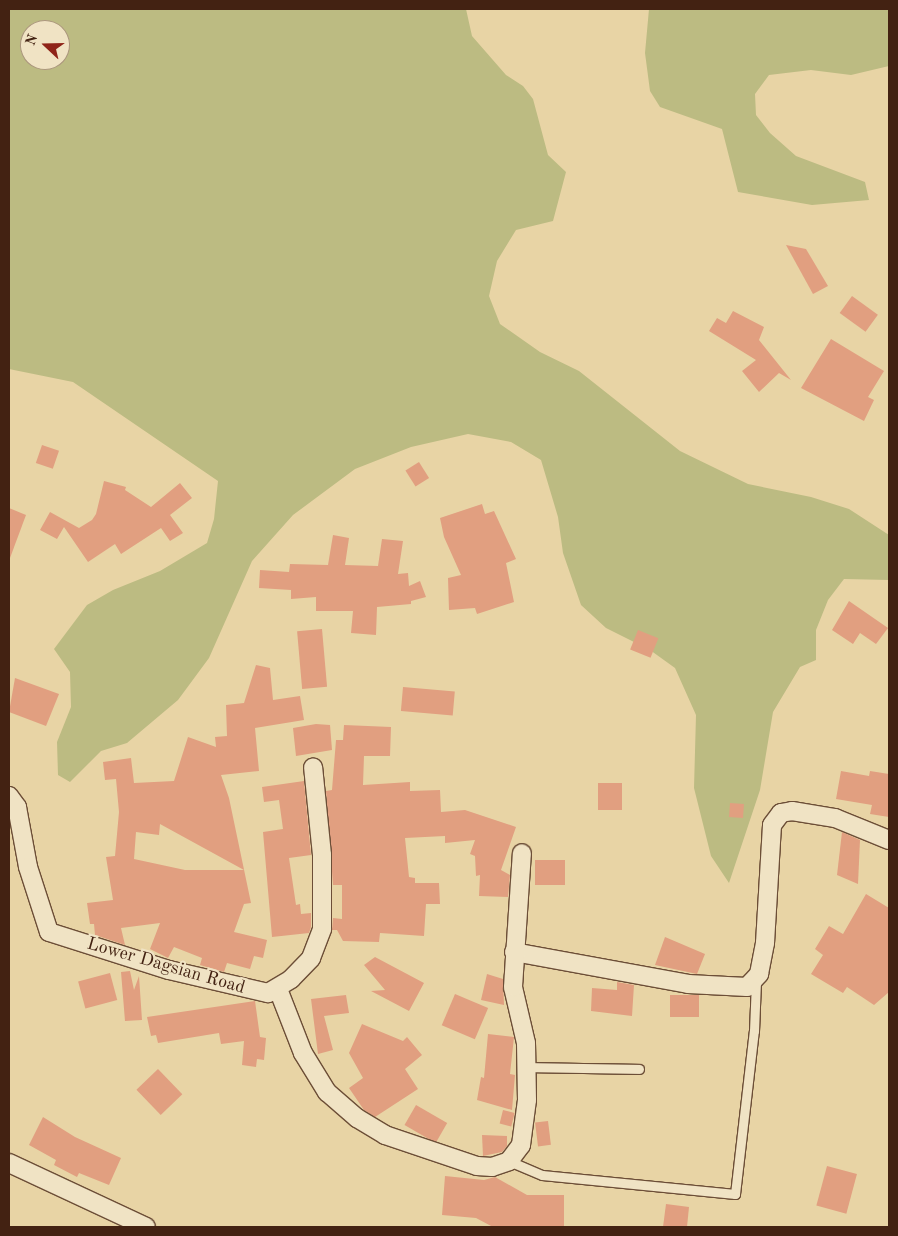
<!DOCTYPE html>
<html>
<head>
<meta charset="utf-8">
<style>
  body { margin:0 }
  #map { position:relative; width:898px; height:1236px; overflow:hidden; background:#e8d4a5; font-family:"Old Standard TT",serif }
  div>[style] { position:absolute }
  .green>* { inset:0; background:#bcbb82 }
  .building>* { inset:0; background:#e19f80; transform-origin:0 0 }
  .roads { filter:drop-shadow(1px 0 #6c4e37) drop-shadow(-1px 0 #6c4e37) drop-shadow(0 1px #6c4e37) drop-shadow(0 -1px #6c4e37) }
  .lane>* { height:9px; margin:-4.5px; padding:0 4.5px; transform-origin:4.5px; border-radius:4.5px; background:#f0e3c4 }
  .street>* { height:18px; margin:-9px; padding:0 9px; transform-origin:9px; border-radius:9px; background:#f0e3c4 }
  span { translate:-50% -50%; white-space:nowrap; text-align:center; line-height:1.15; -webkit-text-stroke:4.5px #f0e3c4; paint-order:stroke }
  .street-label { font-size:18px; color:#432212 }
  .frame { position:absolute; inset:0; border:10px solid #432212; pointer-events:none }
  .north { position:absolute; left:20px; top:20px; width:50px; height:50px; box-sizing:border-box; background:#f0e3c4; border:1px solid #ab967d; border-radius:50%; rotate:291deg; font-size:14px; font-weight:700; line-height:20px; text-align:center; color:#432212 }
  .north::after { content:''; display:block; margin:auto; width:18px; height:22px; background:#8f2418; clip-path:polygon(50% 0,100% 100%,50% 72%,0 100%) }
</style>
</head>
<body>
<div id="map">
  <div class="green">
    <i style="clip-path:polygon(evenodd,9px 9px,466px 9px,472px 36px,506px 75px,523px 86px,533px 99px,548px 155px,566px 172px,553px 221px,516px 230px,497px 261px,489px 296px,500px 324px,540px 352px,579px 371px,680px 451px,748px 484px,811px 497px,849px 509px,889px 535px,889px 580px,844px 579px,828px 600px,816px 630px,816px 660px,800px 667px,773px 712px,760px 790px,729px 883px,711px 856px,694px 788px,696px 715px,675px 668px,650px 650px,606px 628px,581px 605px,563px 553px,558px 517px,541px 460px,511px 442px,468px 434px,411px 447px,355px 469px,293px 515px,252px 561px,209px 658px,178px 700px,127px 743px,101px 751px,70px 782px,58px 775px,57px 742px,71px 707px,70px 672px,54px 649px,87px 605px,113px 590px,160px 571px,207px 543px,214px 519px,218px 481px,73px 382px,9px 369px,9px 9px,30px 30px,60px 30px,60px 60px,30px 60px,30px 30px)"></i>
    <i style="clip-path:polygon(649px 9px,889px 9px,889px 66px,851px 75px,811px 70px,769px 75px,755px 94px,756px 115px,770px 133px,796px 156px,865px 182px,869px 200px,812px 205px,738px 192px,722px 129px,660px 107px,650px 91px,645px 53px)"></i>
  </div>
  <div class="building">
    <i style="clip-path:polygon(786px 245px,806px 249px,828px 286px,813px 294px)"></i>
    <i style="left:852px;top:296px;width:32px;height:21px;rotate:36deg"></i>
    <i style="clip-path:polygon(733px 311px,764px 327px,759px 340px,791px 380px,779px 373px,759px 392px,742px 371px,756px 360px,709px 331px,717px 318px,726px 323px)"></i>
    <i style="clip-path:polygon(831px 339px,884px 371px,868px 397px,874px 400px,864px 421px,801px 388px)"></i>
    <i style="left:42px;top:445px;width:18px;height:19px;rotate:19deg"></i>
    <i style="left:419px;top:462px;width:19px;height:16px;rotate:58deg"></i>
    <i style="clip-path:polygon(104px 481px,126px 487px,125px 490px,151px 507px,180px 483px,192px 498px,170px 515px,183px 533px,170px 541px,161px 528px,121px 554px,115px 544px,88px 562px,64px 527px,57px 539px,40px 530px,50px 512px,79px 528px,92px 520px,96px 514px)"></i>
    <i style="clip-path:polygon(482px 504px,485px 514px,494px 511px,516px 559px,506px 563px,514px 602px,477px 614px,475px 608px,449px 610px,448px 578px,461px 575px,444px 537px,440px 518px)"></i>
    <i style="clip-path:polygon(9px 508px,26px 515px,10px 558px,9px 557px)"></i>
    <i style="clip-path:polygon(333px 535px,349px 538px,345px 565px,378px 566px,382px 539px,403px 541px,398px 574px,408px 573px,409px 586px,420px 581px,426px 597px,411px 601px,411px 604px,377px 607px,376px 635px,351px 633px,353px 611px,316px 611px,316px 597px,291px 599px,291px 590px,259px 588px,260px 570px,289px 572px,290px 564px,328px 565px)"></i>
    <i style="clip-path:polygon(849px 601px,888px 628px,876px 644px,860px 633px,853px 644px,832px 630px)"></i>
    <i style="left:322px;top:629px;width:58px;height:25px;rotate:85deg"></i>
    <i style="left:638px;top:630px;width:22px;height:21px;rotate:22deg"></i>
    <i style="clip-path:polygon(evenodd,256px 665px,270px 668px,273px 700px,300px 696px,304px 720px,255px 728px,259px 771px,221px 775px,229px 798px,251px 903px,244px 904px,234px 932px,267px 940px,263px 958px,254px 956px,250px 969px,227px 963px,224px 972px,200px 965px,202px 958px,174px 947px,168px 958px,150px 949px,160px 923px,121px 928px,125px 945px,95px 935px,94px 924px,90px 924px,87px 903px,113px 900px,106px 857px,115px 856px,119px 812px,116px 779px,105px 780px,103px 762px,131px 758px,134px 783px,174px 781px,188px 737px,216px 747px,215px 737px,227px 736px,226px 705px,244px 703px,256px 665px,160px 824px,244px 870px,185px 870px,134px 859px,136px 832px,159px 835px,160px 824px)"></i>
    <i style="clip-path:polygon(15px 678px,59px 694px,46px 726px,9px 712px)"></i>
    <i style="left:403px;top:687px;width:52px;height:24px;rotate:5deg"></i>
    <i style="clip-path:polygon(316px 724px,330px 725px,332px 750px,296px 756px,293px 728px)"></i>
    <i style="clip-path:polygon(344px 725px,391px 727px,390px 756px,364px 756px,363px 785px,410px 782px,410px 791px,440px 790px,441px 812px,465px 810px,516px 827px,501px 870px,510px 875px,508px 897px,479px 896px,480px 875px,476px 876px,475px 856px,470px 854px,475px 840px,445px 843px,445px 836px,405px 838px,409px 877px,415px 878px,415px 883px,439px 883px,440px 904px,426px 904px,424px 936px,380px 933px,379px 942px,343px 941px,337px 930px,332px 930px,333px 918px,342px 919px,342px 885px,333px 885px,326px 791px,332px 790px,336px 740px,343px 740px)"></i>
    <i style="clip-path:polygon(841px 771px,869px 776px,870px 771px,889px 774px,889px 817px,870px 814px,872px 805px,836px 799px)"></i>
    <i style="clip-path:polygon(304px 781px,311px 855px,289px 858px,296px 905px,300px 904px,301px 914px,311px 913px,311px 927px,309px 933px,272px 937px,263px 832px,283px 829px,279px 800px,264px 802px,262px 787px)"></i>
    <i style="left:622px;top:783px;width:27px;height:24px;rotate:90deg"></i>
    <i style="left:730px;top:803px;width:14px;height:14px;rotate:4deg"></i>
    <i style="clip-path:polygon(842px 832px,860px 840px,858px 884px,837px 875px)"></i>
    <i style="left:565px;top:860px;width:25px;height:30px;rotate:90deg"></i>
    <i style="clip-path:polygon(866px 894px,889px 908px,889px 992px,874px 1005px,847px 987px,843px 993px,811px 974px,823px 955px,815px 949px,829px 926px,843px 934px)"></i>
    <i style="clip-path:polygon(665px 937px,705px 954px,697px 974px,655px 965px)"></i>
    <i style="clip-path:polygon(375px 957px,424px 983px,409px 1011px,371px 991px,385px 990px,364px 965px)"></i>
    <i style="clip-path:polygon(130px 971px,134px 990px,139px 976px,142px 1020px,125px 1021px,121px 972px)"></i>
    <i style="left:110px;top:973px;width:28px;height:33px;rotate:75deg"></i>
    <i style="clip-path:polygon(487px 974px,503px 979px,504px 1005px,481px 1000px)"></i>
    <i style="clip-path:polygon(617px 982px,634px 985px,632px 1016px,591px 1011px,592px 988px,617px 990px)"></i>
    <i style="left:455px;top:994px;width:36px;height:34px;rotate:23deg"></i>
    <i style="clip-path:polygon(346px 995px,349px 1013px,324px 1016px,333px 1050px,318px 1054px,311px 999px)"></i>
    <i style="left:670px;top:995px;width:29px;height:22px"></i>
    <i style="clip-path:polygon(255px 1001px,260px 1037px,266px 1038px,264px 1060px,257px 1059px,256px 1067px,242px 1065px,244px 1041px,221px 1044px,219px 1033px,158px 1043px,156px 1035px,151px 1036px,147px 1017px)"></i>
    <i style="clip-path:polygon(362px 1024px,403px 1041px,407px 1037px,422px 1055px,405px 1069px,418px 1089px,375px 1117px,364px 1110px,349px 1088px,363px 1078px,349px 1053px)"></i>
    <i style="clip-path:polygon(488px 1034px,514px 1037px,510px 1074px,515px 1075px,512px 1110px,477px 1100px,481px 1077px,484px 1078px)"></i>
    <i style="left:158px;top:1069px;width:35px;height:30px;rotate:46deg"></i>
    <i style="left:416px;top:1105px;width:36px;height:23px;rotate:30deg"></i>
    <i style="left:503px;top:1110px;width:12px;height:14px;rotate:14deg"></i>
    <i style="clip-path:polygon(43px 1117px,75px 1137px,121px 1158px,109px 1185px,79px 1173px,77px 1177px,54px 1165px,56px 1160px,29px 1145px)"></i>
    <i style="left:548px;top:1121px;width:24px;height:13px;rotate:83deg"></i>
    <i style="clip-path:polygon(482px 1135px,507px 1136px,507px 1146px,502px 1152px,483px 1156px)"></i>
    <i style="left:827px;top:1166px;width:31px;height:41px;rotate:15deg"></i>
    <i style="clip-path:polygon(445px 1176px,484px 1180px,495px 1177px,527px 1195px,564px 1195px,564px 1227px,493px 1227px,476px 1218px,442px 1215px)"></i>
    <i style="clip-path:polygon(666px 1204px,689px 1207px,687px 1227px,663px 1227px)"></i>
  </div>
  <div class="roads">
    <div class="lane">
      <i style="left:527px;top:1067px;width:112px;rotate:1deg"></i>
      <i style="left:509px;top:1161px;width:36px;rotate:23deg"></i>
      <i style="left:542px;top:1175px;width:194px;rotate:5.6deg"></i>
      <i style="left:735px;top:1194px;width:164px;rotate:-83.4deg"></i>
      <i style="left:754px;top:1031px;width:50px;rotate:-87.7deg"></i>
    </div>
    <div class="street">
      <i style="left:9px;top:796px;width:14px;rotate:54deg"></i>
      <i style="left:17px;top:807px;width:61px;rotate:79.6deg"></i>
      <i style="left:28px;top:867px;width:68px;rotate:72.1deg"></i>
      <i style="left:49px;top:932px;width:126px;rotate:17.6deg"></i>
      <i style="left:169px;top:970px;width:102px;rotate:13.1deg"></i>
      <i style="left:268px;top:993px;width:27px;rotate:-31deg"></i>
      <i style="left:291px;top:979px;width:29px;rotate:-46deg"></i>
      <i style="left:311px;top:958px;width:31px;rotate:-69deg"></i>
      <i style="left:322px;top:929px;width:74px;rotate:-90deg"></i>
      <i style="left:322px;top:855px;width:88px;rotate:-95.8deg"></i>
      <i style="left:514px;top:952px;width:177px;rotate:10.4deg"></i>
      <i style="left:688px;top:984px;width:59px;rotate:2.9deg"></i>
      <i style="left:747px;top:987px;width:18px;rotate:-47deg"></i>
      <i style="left:759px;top:974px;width:32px;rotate:-79deg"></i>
      <i style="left:765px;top:943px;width:118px;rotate:-86.6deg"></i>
      <i style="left:772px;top:825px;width:15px;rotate:-53deg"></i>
      <i style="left:781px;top:813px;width:11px;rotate:-10deg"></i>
      <i style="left:792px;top:811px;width:44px;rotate:9.2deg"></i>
      <i style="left:835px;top:818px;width:58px;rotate:22.2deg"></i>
      <i style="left:278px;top:989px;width:69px;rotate:68.7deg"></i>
      <i style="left:303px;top:1053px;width:46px;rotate:58.4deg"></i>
      <i style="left:327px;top:1092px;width:40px;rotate:41deg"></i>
      <i style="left:357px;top:1118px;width:33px;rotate:31deg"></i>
      <i style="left:385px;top:1135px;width:97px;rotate:18.6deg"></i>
      <i style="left:477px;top:1166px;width:15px;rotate:4deg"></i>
      <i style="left:492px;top:1167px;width:18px;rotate:-19deg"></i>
      <i style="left:509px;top:1161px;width:20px;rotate:-53deg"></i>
      <i style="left:521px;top:1145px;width:45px;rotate:-82.4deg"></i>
      <i style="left:527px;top:1100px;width:57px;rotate:-91deg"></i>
      <i style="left:526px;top:1043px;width:57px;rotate:-103.1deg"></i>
      <i style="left:513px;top:987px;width:134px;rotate:-86.2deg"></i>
      <i style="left:9px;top:1163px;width:151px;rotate:25deg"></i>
    </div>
  </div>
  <div class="street-label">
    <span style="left:166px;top:966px;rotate:16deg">Lower Dagsian Road</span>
  </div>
  <div class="frame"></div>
  <div class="north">N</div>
</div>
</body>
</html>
